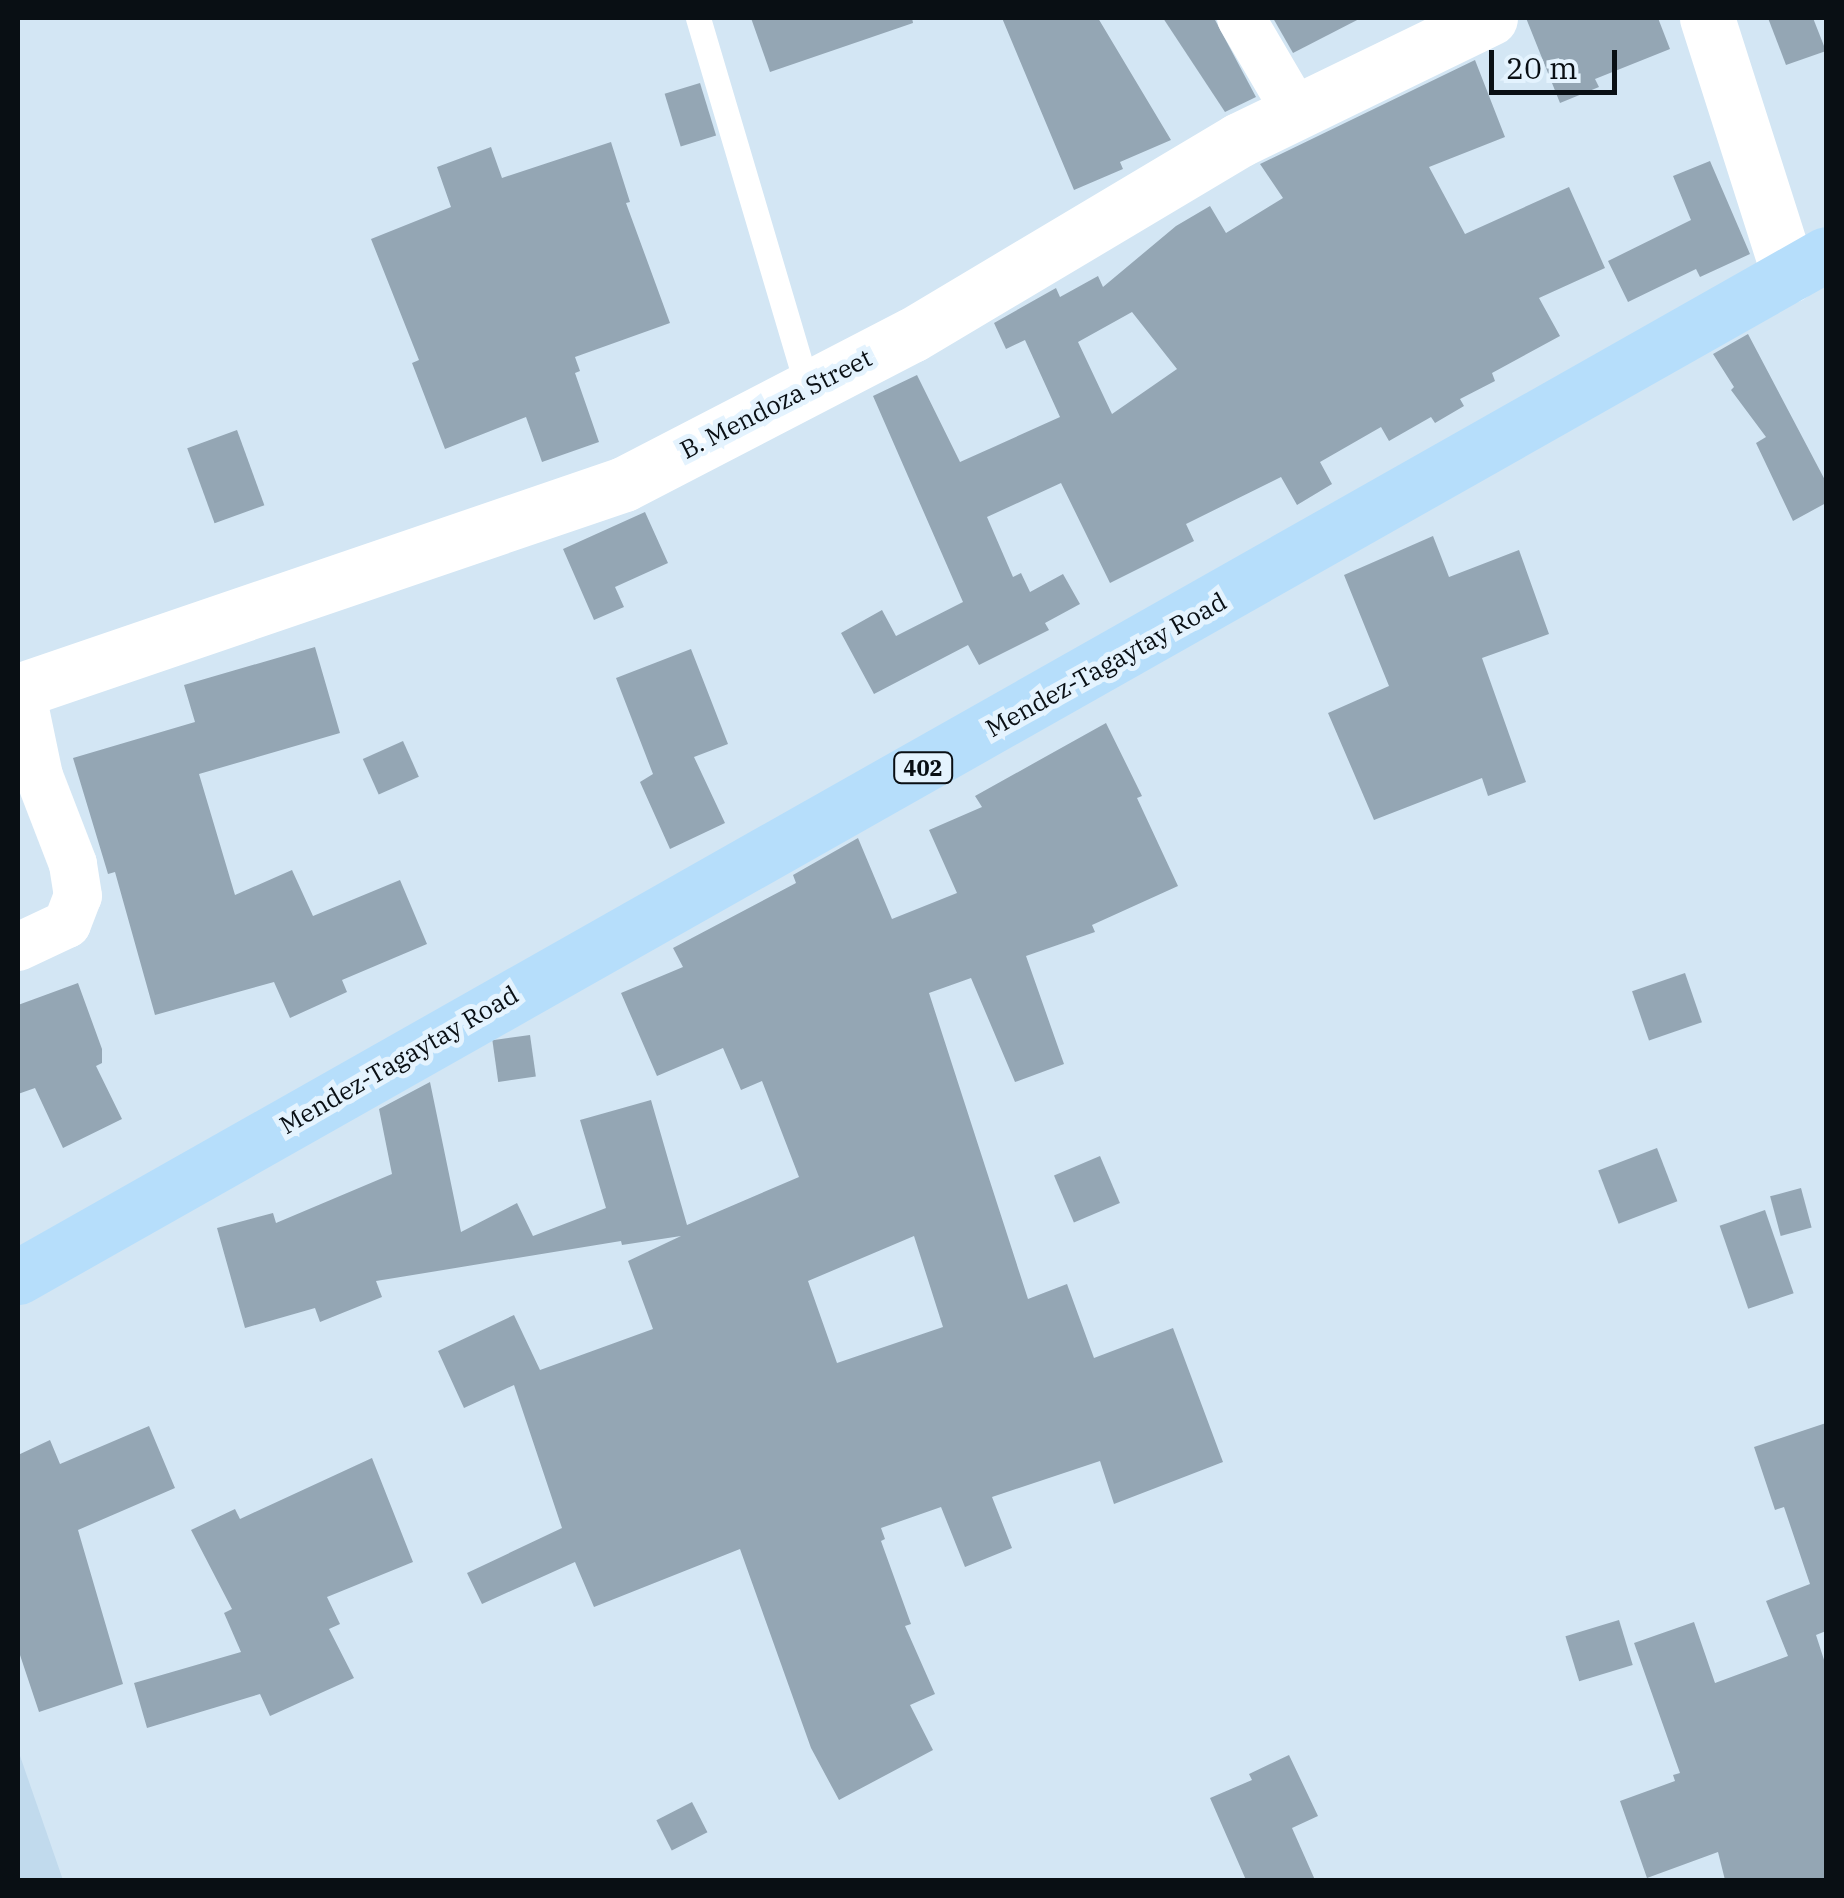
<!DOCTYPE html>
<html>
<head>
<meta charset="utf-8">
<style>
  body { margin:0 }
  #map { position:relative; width:1844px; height:1898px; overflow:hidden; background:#d3e6f4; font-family:"IBM Plex Serif",serif }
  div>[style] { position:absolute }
  .built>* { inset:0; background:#c1daed }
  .building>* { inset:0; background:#94a6b4; transform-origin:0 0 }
  .lane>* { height:25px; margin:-12.5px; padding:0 12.5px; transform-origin:12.5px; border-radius:12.5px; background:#fff }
  .street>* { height:48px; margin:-24px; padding:0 24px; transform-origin:24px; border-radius:24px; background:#fff }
  .secondary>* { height:55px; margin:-27.5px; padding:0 27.5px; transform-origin:27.5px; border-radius:27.5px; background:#fff }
  .primary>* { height:55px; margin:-27.5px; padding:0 27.5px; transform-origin:27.5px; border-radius:27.5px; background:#b6defb }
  span { translate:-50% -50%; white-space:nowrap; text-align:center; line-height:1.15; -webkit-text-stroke:10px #e4f3fe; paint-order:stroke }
  .shield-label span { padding:2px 8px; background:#e4f3fe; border:2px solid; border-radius:8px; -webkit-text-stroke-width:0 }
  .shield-label { font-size:22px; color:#090f14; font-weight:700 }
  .street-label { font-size:25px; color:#090f14 }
  .frame { position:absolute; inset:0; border:20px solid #090f14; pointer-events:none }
  .scale { position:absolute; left:1489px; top:50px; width:128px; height:45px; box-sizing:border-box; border:5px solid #090f14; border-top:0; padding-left:12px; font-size:30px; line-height:35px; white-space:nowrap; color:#090f14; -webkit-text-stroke:8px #e4f3fe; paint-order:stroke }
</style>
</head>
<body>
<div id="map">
  <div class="built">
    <i style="clip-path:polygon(18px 1750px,63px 1880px,18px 1880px)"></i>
  </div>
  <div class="building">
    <i style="clip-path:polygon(751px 18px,912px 18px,913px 23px,770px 72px)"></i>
    <i style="clip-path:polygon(1002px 18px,1098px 18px,1171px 140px,1120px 162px,1123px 169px,1074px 190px)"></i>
    <i style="clip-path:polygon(1163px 18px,1214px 18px,1256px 97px,1225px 112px)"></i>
    <i style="clip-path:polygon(1273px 18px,1361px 18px,1293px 53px)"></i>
    <i style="clip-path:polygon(1526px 18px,1658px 18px,1670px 49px,1595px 79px,1599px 87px,1560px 103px)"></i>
    <i style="clip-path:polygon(1768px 18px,1813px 18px,1826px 51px,1786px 65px)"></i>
    <i style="clip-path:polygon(evenodd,1475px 60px,1505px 137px,1429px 167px,1465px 234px,1569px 187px,1605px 268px,1539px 298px,1560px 336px,1492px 373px,1495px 381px,1460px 399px,1464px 406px,1435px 423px,1431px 417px,1389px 441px,1381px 427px,1320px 462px,1332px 484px,1297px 505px,1281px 477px,1186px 524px,1194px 541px,1110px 583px,1061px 483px,987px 517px,1013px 577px,1021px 573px,1030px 592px,1063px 574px,1080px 604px,1045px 623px,1049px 630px,979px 665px,968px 645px,874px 694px,841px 633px,882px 610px,896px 636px,963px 602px,873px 396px,917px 375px,960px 462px,1060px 417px,1025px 340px,1006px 349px,994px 323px,1056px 288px,1060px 297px,1098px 276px,1103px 287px,1176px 226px,1210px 206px,1226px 233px,1283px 198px,1260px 164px,1475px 60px,1132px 312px,1177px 369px,1112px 414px,1078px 342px,1132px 312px)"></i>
    <i style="left:700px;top:83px;width:55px;height:37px;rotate:73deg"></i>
    <i style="clip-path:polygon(611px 142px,630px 202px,626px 203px,670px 323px,575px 357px,580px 371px,575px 373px,599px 442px,542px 462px,526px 417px,445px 449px,412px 363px,419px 360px,371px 239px,451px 207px,437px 167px,491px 147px,502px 178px)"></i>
    <i style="clip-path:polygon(1710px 161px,1750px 254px,1700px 277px,1696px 269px,1628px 302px,1608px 261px,1691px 220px,1673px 176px)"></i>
    <i style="clip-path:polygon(1748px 334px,1826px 482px,1826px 503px,1793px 521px,1756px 443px,1766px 437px,1731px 390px,1734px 387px,1713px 354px)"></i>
    <i style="left:237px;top:430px;width:80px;height:53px;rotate:70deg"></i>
    <i style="clip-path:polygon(645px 512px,668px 563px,615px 587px,624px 607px,594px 620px,563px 549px)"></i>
    <i style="clip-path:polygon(1433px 536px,1449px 577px,1519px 550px,1549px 634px,1482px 658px,1526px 782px,1488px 796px,1482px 778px,1374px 820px,1328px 713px,1389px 686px,1344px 575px)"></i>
    <i style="clip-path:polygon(315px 647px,340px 733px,199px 774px,235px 895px,292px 870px,313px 916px,400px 880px,427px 944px,342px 980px,347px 992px,290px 1018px,274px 982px,155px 1015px,115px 872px,108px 874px,73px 758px,195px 722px,184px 685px)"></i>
    <i style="clip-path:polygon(691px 649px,728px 744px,694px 757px,725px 823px,670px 849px,640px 782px,653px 774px,616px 678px)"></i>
    <i style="clip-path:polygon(evenodd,1106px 723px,1142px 796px,1137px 798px,1178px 886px,1092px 925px,1095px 932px,1026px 956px,1064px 1064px,1015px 1082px,971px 978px,929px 993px,1028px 1299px,1067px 1284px,1094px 1358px,1173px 1328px,1223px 1462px,1114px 1504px,1100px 1461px,992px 1497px,1012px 1548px,965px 1567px,941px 1507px,881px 1528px,885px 1539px,881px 1541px,911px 1624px,905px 1626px,935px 1694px,910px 1705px,933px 1750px,839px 1800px,811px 1748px,740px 1549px,594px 1607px,575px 1562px,482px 1604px,467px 1573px,562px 1528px,514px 1385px,464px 1408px,438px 1351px,514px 1315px,540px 1370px,653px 1329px,628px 1261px,681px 1236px,622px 1245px,621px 1241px,376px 1281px,382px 1297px,320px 1322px,315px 1308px,245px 1328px,217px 1228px,273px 1213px,276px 1223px,392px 1174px,379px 1109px,430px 1082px,461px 1232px,517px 1203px,533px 1236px,606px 1208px,580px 1120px,651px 1100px,687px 1225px,799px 1177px,762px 1081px,741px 1090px,723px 1048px,657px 1076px,621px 993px,683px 967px,673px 948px,796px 883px,793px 875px,858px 838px,892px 919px,957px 893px,929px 830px,982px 807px,975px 796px,1106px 723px,914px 1236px,943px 1327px,837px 1363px,808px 1281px,914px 1236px)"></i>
    <i style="left:403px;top:741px;width:39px;height:44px;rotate:66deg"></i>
    <i style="left:1685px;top:973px;width:52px;height:56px;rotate:71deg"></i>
    <i style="clip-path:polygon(78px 983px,102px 1049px,102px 1063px,96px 1066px,122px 1119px,63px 1148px,35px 1088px,18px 1094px,18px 1005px)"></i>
    <i style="left:530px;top:1035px;width:42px;height:38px;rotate:82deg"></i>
    <i style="left:1657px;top:1148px;width:57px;height:63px;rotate:69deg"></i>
    <i style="left:1100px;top:1156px;width:51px;height:50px;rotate:67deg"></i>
    <i style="left:1801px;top:1188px;width:41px;height:32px;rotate:75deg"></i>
    <i style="left:1765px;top:1210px;width:88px;height:48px;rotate:71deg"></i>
    <i style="clip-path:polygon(1826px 1423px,1826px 1631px,1816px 1635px,1826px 1666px,1826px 1880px,1725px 1880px,1718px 1852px,1647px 1878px,1620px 1801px,1675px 1781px,1673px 1775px,1680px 1773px,1634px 1643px,1694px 1622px,1715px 1683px,1788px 1656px,1766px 1601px,1810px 1584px,1784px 1507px,1775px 1510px,1754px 1447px)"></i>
    <i style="clip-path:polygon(149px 1426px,175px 1488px,78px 1530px,123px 1684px,39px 1712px,18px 1649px,18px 1455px,50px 1440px,60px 1464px)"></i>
    <i style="clip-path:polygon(372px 1458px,413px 1562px,327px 1597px,340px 1624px,329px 1629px,354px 1678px,270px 1716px,260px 1694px,147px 1728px,134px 1683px,241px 1652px,224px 1613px,232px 1609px,191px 1530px,235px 1509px,240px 1519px)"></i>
    <i style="left:1619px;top:1620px;width:47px;height:56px;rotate:73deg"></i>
    <i style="clip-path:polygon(1289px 1755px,1318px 1816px,1292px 1828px,1315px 1880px,1246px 1880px,1210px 1798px,1252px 1780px,1249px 1774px)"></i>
    <i style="left:692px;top:1802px;width:34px;height:40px;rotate:63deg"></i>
  </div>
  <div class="lane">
    <i style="left:698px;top:18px;width:387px;rotate:73.5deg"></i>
  </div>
  <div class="street">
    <i style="left:1241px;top:18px;width:107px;rotate:59.6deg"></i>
    <i style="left:18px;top:947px;width:54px;rotate:-25.1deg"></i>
    <i style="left:67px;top:924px;width:30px;rotate:-69deg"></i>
    <i style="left:78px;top:896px;width:32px;rotate:-99deg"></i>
    <i style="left:73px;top:864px;width:94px;rotate:-111.1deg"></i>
    <i style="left:39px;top:776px;width:88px;rotate:-101.8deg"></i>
  </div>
  <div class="secondary">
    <i style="left:1707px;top:18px;width:270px;rotate:72.3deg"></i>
    <i style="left:18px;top:691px;width:640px;rotate:-18.86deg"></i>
    <i style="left:624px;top:484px;width:324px;rotate:-27.4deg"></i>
    <i style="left:912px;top:335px;width:381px;rotate:-30.8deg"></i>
    <i style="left:1239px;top:140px;width:279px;rotate:-25.9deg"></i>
  </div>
  <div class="primary">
    <i style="left:18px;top:1277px;width:2077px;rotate:-29.5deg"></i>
  </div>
  <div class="shield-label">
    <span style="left:923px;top:768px">402</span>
  </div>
  <div class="street-label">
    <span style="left:776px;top:404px;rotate:-27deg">B. Mendoza Street</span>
    <span style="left:1106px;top:665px;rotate:-29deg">Mendez-Tagaytay Road</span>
    <span style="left:399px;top:1060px;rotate:-30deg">Mendez-Tagaytay Road</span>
  </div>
  <div class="frame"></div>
  <div class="scale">20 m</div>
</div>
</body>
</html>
